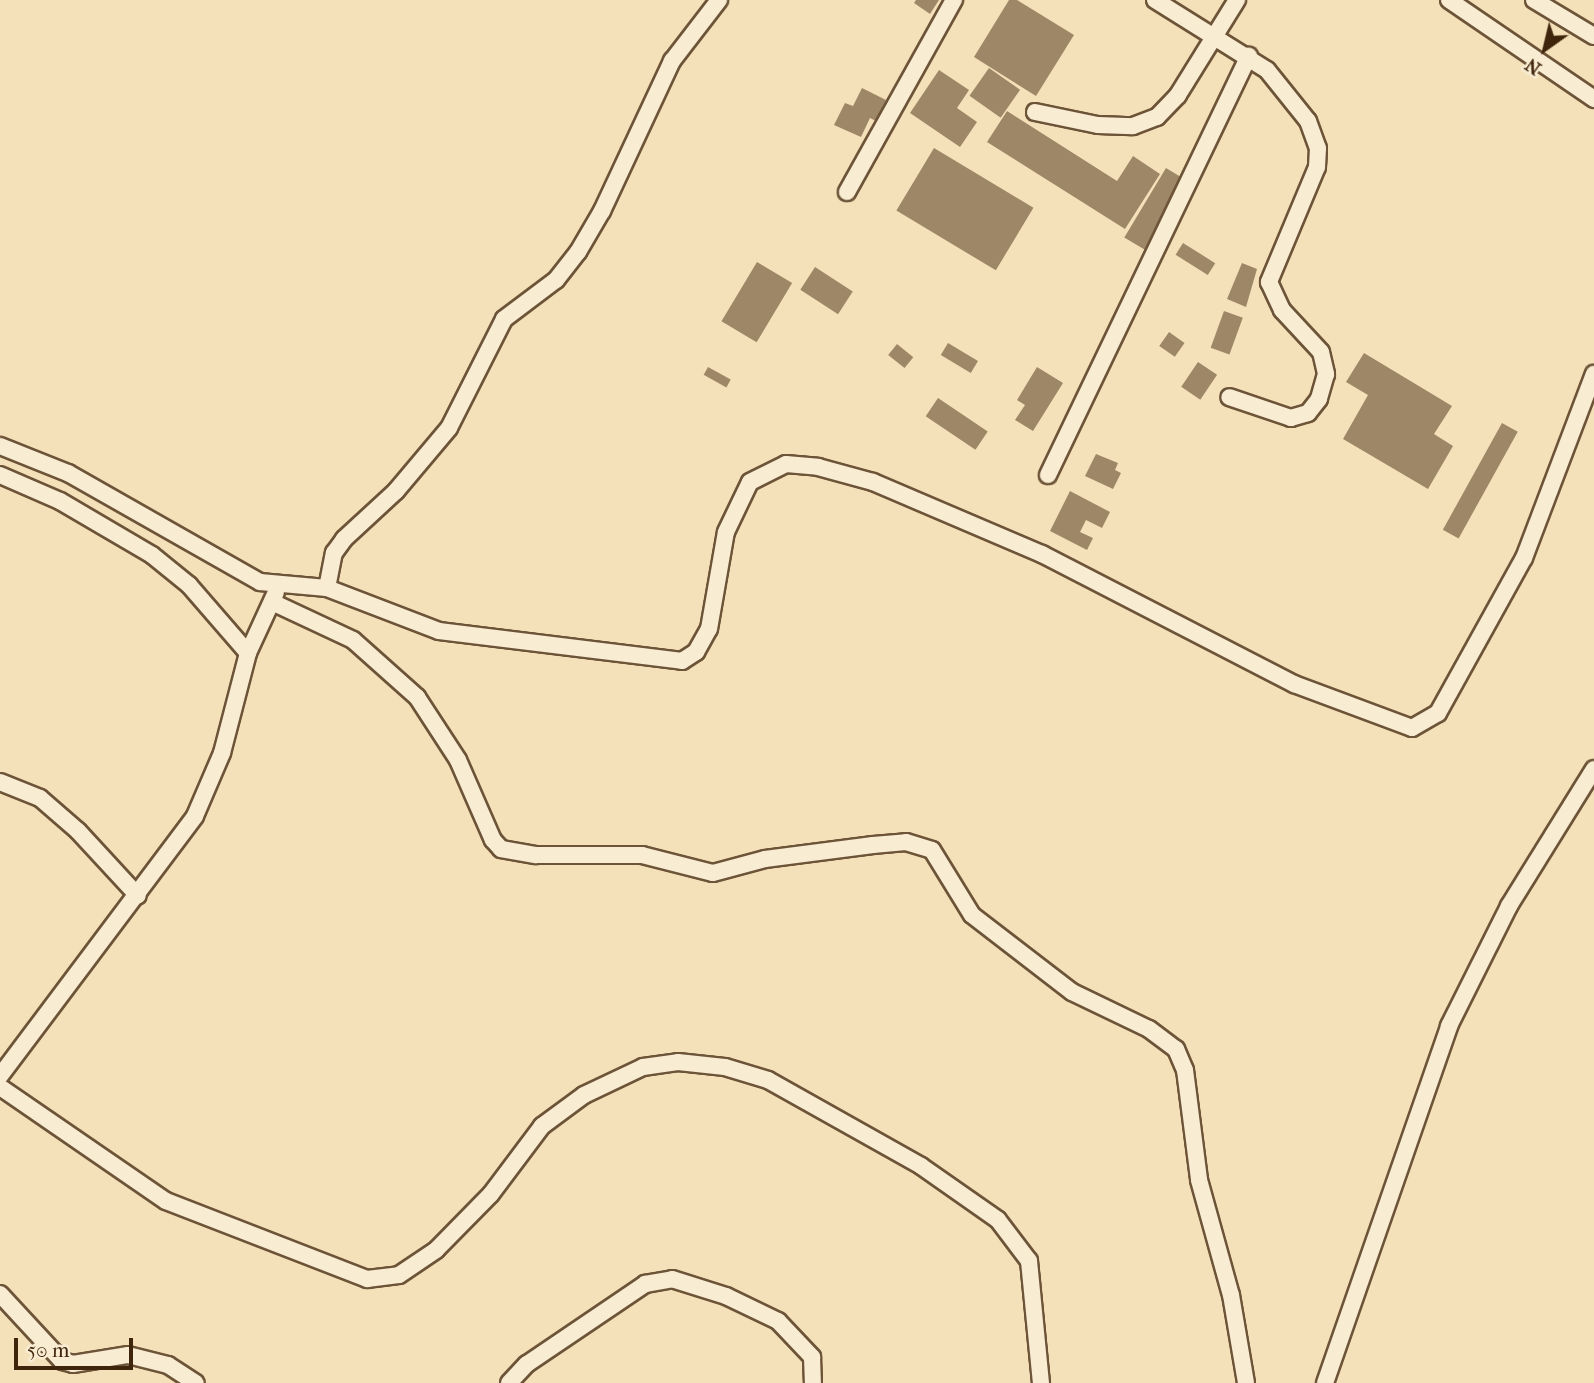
<!DOCTYPE html>
<html>
<head>
<meta charset="utf-8">
<style>
  body { margin:0 }
  #map { position:relative; width:1594px; height:1383px; overflow:hidden; background:#f4e1b9; font-family:"IM FELL French Canon",serif }
  div>[style] { position:absolute }
  .building>* { inset:0; background:#9e8766; transform-origin:0 0 }
  .roads { filter:drop-shadow(2px 0 #6d5438) drop-shadow(-2px 0 #6d5438) drop-shadow(0 2px #6d5438) drop-shadow(0 -2px #6d5438) }
  .minor>* { height:16px; margin:-8px; padding:0 8px; transform-origin:8px; border-radius:8px; background:#f8ecd2 }
  span { translate:-50% -50%; white-space:nowrap; text-align:center; line-height:1.15; -webkit-text-stroke:5px #f8ecd2; paint-order:stroke }
  .north { position:absolute; left:1510px; top:14px; width:70px; height:70px; -webkit-text-stroke:5px #f8ecd2; paint-order:stroke; rotate:214deg; font-size:19px; font-weight:700; line-height:28px; text-align:center; color:#40250d }
  .north::after { content:''; display:block; margin:auto; width:24px; height:32px; background:#40250d; clip-path:polygon(50% 0,100% 100%,50% 72%,0 100%) }
  .scale { position:absolute; left:14px; top:1338px; width:119px; height:32px; box-sizing:border-box; border:4px solid #40250d; border-top:0; padding-left:9px; font-size:21px; line-height:24px; white-space:nowrap; color:#40250d; -webkit-text-stroke:5px #f8ecd2; paint-order:stroke }
</style>
</head>
<body>
<div id="map">
  <div class="building">
    <i style="clip-path:polygon(916px 0,939px 0,930px 14px,914px 3px)"></i>
    <i style="clip-path:polygon(1009px 0,1017px 0,1074px 35px,1036px 96px,974px 57px)"></i>
    <i style="left:989px;top:68px;width:38px;height:34px;rotate:35deg"></i>
    <i style="clip-path:polygon(939px 70px,969px 90px,957px 108px,977px 122px,960px 147px,910px 113px)"></i>
    <i style="clip-path:polygon(862px 88px,886px 100px,876px 121px,870px 118px,861px 137px,834px 125px,845px 103px,853px 106px)"></i>
    <i style="clip-path:polygon(1007px 111px,1117px 181px,1133px 156px,1160px 174px,1125px 229px,987px 142px)"></i>
    <i style="left:934px;top:148px;width:116px;height:73px;rotate:31deg"></i>
    <i style="left:1166px;top:168px;width:26px;height:81px;rotate:31deg"></i>
    <i style="left:1183px;top:243px;width:38px;height:14px;rotate:32deg"></i>
    <i style="left:757px;top:262px;width:41px;height:69px;rotate:31deg"></i>
    <i style="clip-path:polygon(1242px 263px,1257px 269px,1246px 307px,1227px 299px)"></i>
    <i style="left:815px;top:267px;width:45px;height:27px;rotate:33deg"></i>
    <i style="left:1224px;top:311px;width:20px;height:39px;rotate:20deg"></i>
    <i style="left:1169px;top:332px;width:19px;height:17px;rotate:35deg"></i>
    <i style="left:948px;top:343px;width:35px;height:14px;rotate:31deg"></i>
    <i style="left:897px;top:344px;width:21px;height:14px;rotate:39deg"></i>
    <i style="clip-path:polygon(1364px 353px,1452px 406px,1434px 434px,1453px 446px,1428px 489px,1343px 439px,1368px 395px,1346px 382px)"></i>
    <i style="left:1198px;top:362px;width:23px;height:30px;rotate:34deg"></i>
    <i style="left:708px;top:367px;width:26px;height:9px;rotate:29deg"></i>
    <i style="clip-path:polygon(1037px 367px,1063px 383px,1033px 431px,1015px 420px,1025px 405px,1017px 400px)"></i>
    <i style="left:938px;top:398px;width:60px;height:22px;rotate:34deg"></i>
    <i style="left:1502px;top:423px;width:18px;height:122px;rotate:29deg"></i>
    <i style="clip-path:polygon(1096px 454px,1118px 463px,1115px 470px,1121px 473px,1113px 489px,1085px 476px)"></i>
    <i style="clip-path:polygon(1070px 491px,1110px 512px,1102px 528px,1086px 520px,1080px 532px,1093px 538px,1087px 550px,1050px 531px)"></i>
  </div>
  <div class="roads">
    <div class="minor">
      <i style="left:1155px;top:0;width:132px;rotate:32deg"></i>
      <i style="left:1267px;top:70px;width:65px;rotate:51.2deg"></i>
      <i style="left:1308px;top:121px;width:29px;rotate:70deg"></i>
      <i style="left:1318px;top:148px;width:19px;rotate:93deg"></i>
      <i style="left:1317px;top:167px;width:125px;rotate:112.7deg"></i>
      <i style="left:1269px;top:282px;width:31px;rotate:65deg"></i>
      <i style="left:1282px;top:310px;width:57px;rotate:47.1deg"></i>
      <i style="left:1321px;top:352px;width:23px;rotate:77deg"></i>
      <i style="left:1326px;top:374px;width:26px;rotate:106deg"></i>
      <i style="left:1319px;top:399px;width:18px;rotate:128deg"></i>
      <i style="left:1308px;top:413px;width:18px;rotate:164deg"></i>
      <i style="left:1291px;top:418px;width:65px;rotate:-161.3deg"></i>
      <i style="left:1449px;top:0;width:176px;rotate:34.3deg"></i>
      <i style="left:1534px;top:0;width:70px;rotate:31deg"></i>
      <i style="left:1035px;top:112px;width:64px;rotate:11.7deg"></i>
      <i style="left:1098px;top:125px;width:35px;rotate:2deg"></i>
      <i style="left:1133px;top:126px;width:26px;rotate:-21deg"></i>
      <i style="left:1157px;top:117px;width:30px;rotate:-46deg"></i>
      <i style="left:1178px;top:95px;width:112px;rotate:-58.2deg"></i>
      <i style="left:847px;top:192px;width:220px;rotate:-60.9deg"></i>
      <i style="left:0;top:446px;width:73px;rotate:21.7deg"></i>
      <i style="left:68px;top:473px;width:221px;rotate:29.6deg"></i>
      <i style="left:260px;top:582px;width:67px;rotate:5.1deg"></i>
      <i style="left:327px;top:588px;width:120px;rotate:21deg"></i>
      <i style="left:439px;top:631px;width:245px;rotate:7deg"></i>
      <i style="left:682px;top:661px;width:17px;rotate:-33deg"></i>
      <i style="left:696px;top:652px;width:26px;rotate:-61deg"></i>
      <i style="left:709px;top:629px;width:98px;rotate:-80.1deg"></i>
      <i style="left:726px;top:532px;width:55px;rotate:-64.4deg"></i>
      <i style="left:750px;top:482px;width:40px;rotate:-26.6deg"></i>
      <i style="left:786px;top:464px;width:32px;rotate:5deg"></i>
      <i style="left:818px;top:467px;width:57px;rotate:15.3deg"></i>
      <i style="left:873px;top:482px;width:184px;rotate:23.1deg"></i>
      <i style="left:1042px;top:554px;width:284px;rotate:27.3deg"></i>
      <i style="left:1294px;top:684px;width:126px;rotate:20.4deg"></i>
      <i style="left:1412px;top:728px;width:30px;rotate:-30deg"></i>
      <i style="left:1438px;top:713px;width:177px;rotate:-61deg"></i>
      <i style="left:1524px;top:558px;width:197px;rotate:-69.2deg"></i>
      <i style="left:0;top:475px;width:65px;rotate:23.4deg"></i>
      <i style="left:60px;top:501px;width:107px;rotate:30.4deg"></i>
      <i style="left:152px;top:555px;width:48px;rotate:39deg"></i>
      <i style="left:189px;top:585px;width:90px;rotate:49.1deg"></i>
      <i style="left:1048px;top:475px;width:465px;rotate:-64.4deg"></i>
      <i style="left:327px;top:588px;width:36px;rotate:-79deg"></i>
      <i style="left:334px;top:553px;width:17px;rotate:-54deg"></i>
      <i style="left:344px;top:539px;width:71px;rotate:-42.7deg"></i>
      <i style="left:396px;top:491px;width:82px;rotate:-49.9deg"></i>
      <i style="left:449px;top:428px;width:122px;rotate:-63.2deg"></i>
      <i style="left:504px;top:319px;width:65px;rotate:-36.9deg"></i>
      <i style="left:556px;top:280px;width:36px;rotate:-52deg"></i>
      <i style="left:578px;top:252px;width:48px;rotate:-59.7deg"></i>
      <i style="left:602px;top:211px;width:166px;rotate:-65deg"></i>
      <i style="left:672px;top:61px;width:77px;rotate:-52.4deg"></i>
      <i style="left:272px;top:602px;width:89px;rotate:25.1deg"></i>
      <i style="left:353px;top:640px;width:86px;rotate:41.7deg"></i>
      <i style="left:417px;top:697px;width:75px;rotate:56.9deg"></i>
      <i style="left:458px;top:760px;width:87px;rotate:66.4deg"></i>
      <i style="left:493px;top:840px;width:12px;rotate:48deg"></i>
      <i style="left:501px;top:849px;width:36px;rotate:10deg"></i>
      <i style="left:536px;top:855px;width:106px"></i>
      <i style="left:642px;top:855px;width:73px;rotate:14.2deg"></i>
      <i style="left:713px;top:873px;width:54px;rotate:-15.1deg"></i>
      <i style="left:765px;top:859px;width:109px;rotate:-7.4deg"></i>
      <i style="left:873px;top:845px;width:33px;rotate:-5deg"></i>
      <i style="left:906px;top:842px;width:27px;rotate:17deg"></i>
      <i style="left:932px;top:850px;width:76px;rotate:58.4deg"></i>
      <i style="left:972px;top:915px;width:126px;rotate:37.6deg"></i>
      <i style="left:1072px;top:992px;width:85px;rotate:25.7deg"></i>
      <i style="left:1149px;top:1029px;width:34px;rotate:37deg"></i>
      <i style="left:1176px;top:1049px;width:23px;rotate:67deg"></i>
      <i style="left:1185px;top:1070px;width:111px;rotate:82.7deg"></i>
      <i style="left:1199px;top:1180px;width:119px;rotate:74.5deg"></i>
      <i style="left:1231px;top:1295px;width:89px;rotate:80.3deg"></i>
      <i style="left:0;top:782px;width:43px;rotate:21.8deg"></i>
      <i style="left:40px;top:798px;width:50px;rotate:41deg"></i>
      <i style="left:78px;top:831px;width:88px;rotate:47.3deg"></i>
      <i style="left:0;top:1076px;width:325px;rotate:-53.1deg"></i>
      <i style="left:195px;top:816px;width:69px;rotate:-66.8deg"></i>
      <i style="left:222px;top:753px;width:103px;rotate:-75.4deg"></i>
      <i style="left:248px;top:653px;width:67px;rotate:-65.3deg"></i>
      <i style="left:0;top:1087px;width:201px;rotate:34.5deg"></i>
      <i style="left:166px;top:1201px;width:216px;rotate:21.2deg"></i>
      <i style="left:367px;top:1279px;width:32px;rotate:-7deg"></i>
      <i style="left:399px;top:1275px;width:45px;rotate:-34deg"></i>
      <i style="left:436px;top:1250px;width:78px;rotate:-45.5deg"></i>
      <i style="left:491px;top:1194px;width:85px;rotate:-53.1deg"></i>
      <i style="left:542px;top:1126px;width:52px;rotate:-36.4deg"></i>
      <i style="left:584px;top:1095px;width:65px;rotate:-25.4deg"></i>
      <i style="left:643px;top:1067px;width:35px;rotate:-8deg"></i>
      <i style="left:678px;top:1062px;width:47px;rotate:6.1deg"></i>
      <i style="left:725px;top:1067px;width:45px;rotate:16.8deg"></i>
      <i style="left:768px;top:1080px;width:176px;rotate:29.3deg"></i>
      <i style="left:921px;top:1166px;width:94px;rotate:35deg"></i>
      <i style="left:998px;top:1220px;width:51px;rotate:52.9deg"></i>
      <i style="left:1029px;top:1261px;width:123px;rotate:84.4deg"></i>
      <i style="left:0;top:1294px;width:91px;rotate:47.2deg"></i>
      <i style="left:62px;top:1361px;width:11px;rotate:15deg"></i>
      <i style="left:73px;top:1364px;width:56px;rotate:-9.3deg"></i>
      <i style="left:128px;top:1355px;width:41px;rotate:14deg"></i>
      <i style="left:168px;top:1365px;width:33px;rotate:33deg"></i>
      <i style="left:509px;top:1383px;width:26px;rotate:-47deg"></i>
      <i style="left:527px;top:1364px;width:143px;rotate:-34.1deg"></i>
      <i style="left:645px;top:1284px;width:27px;rotate:-10deg"></i>
      <i style="left:672px;top:1279px;width:57px;rotate:17.5deg"></i>
      <i style="left:726px;top:1296px;width:58px;rotate:25.7deg"></i>
      <i style="left:778px;top:1321px;width:50px;rotate:46.6deg"></i>
      <i style="left:812px;top:1357px;width:26px;rotate:88deg"></i>
      <i style="left:1325px;top:1383px;width:378px;rotate:-70.8deg"></i>
      <i style="left:1449px;top:1026px;width:134px;rotate:-63.4deg"></i>
      <i style="left:1509px;top:906px;width:161px;rotate:-58.2deg"></i>
    </div>
  </div>
  <div class="north">N</div>
  <div class="scale">50 m</div>
</div>
</body>
</html>
